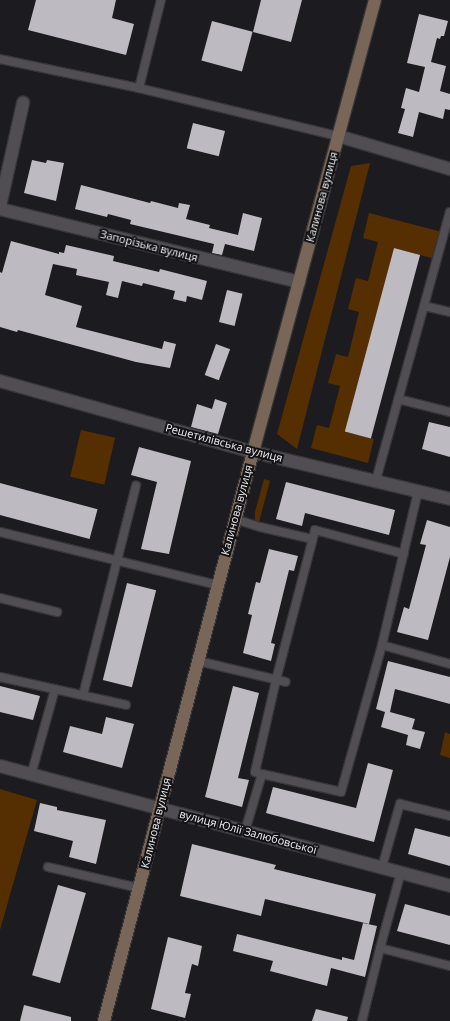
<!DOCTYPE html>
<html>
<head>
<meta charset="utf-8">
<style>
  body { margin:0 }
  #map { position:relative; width:450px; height:1021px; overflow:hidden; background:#1c1b1f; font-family:"Open Sans",sans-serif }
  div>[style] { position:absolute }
  .green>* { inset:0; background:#552f02; transform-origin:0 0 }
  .building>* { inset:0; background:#bdbbc1; transform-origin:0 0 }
  .roads { filter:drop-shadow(1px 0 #363537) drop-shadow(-1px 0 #363537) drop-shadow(0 1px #363537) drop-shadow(0 -1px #363537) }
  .service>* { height:8px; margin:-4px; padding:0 4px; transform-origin:4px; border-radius:4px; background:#504e53 }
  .minor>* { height:12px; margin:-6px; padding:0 6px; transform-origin:6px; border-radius:6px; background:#504e53 }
  .secondary>* { height:12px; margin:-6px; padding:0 6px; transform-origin:6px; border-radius:6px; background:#796659 }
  span { translate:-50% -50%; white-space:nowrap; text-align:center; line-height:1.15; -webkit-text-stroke:4px #131215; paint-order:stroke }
  .street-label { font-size:11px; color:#f0eff1 }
</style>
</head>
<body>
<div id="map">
  <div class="green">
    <i style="clip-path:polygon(370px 163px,297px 449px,277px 434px,351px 166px)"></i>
    <i style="clip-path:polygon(369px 213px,442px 232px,435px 259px,394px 248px,347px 432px,374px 439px,368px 463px,311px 448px,317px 425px,329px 428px,340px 386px,328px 383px,336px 354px,348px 357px,359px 312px,348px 309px,356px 278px,368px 281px,378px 242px,363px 238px)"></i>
    <i style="left:81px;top:430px;width:35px;height:48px;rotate:13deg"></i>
    <i style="clip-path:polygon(264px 479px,270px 481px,259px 522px,255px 520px,255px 512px)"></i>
    <i style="clip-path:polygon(445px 732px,450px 734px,450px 758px,440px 755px)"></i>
    <i style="clip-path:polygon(0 789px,37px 800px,0 930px)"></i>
  </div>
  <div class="building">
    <i style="clip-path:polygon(36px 0,116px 0,112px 18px,134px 24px,126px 55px,28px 30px)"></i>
    <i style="clip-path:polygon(261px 0,302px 0,291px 42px,253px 32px)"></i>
    <i style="clip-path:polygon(419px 14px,448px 21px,444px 36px,441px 36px,440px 39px,437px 38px,431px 62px,446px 66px,440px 91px,450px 94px,450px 110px,445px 109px,443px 119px,419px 112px,413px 137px,398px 133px,405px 109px,401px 108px,406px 88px,419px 92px,425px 67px,407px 63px)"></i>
    <i style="left:212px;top:21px;width:42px;height:41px;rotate:15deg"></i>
    <i style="left:193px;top:123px;width:33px;height:26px;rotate:14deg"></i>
    <i style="clip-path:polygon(32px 160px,46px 163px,47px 160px,64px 163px,56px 201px,24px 193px)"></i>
    <i style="clip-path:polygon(81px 185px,150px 203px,151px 201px,178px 208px,179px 203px,190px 205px,186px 219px,210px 225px,209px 228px,238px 235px,243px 213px,262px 218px,254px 251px,225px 244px,222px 255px,212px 253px,214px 244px,130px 224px,131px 220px,108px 214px,107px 217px,75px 209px)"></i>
    <i style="clip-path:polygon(11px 241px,59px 254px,59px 252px,64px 253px,66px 245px,114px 256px,113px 261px,159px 272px,160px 269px,207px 281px,202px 300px,187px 296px,186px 302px,173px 299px,175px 291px,143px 283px,142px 286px,122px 281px,118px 298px,106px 295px,109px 282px,76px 275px,77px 269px,53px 264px,45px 295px,82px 306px,76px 327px,162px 349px,164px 341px,176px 344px,170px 368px,136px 362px,18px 330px,17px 332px,0 327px,0 272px,2px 273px)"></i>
    <i style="left:394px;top:248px;width:27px;height:190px;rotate:15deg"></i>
    <i style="left:227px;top:290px;width:16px;height:33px;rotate:14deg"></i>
    <i style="left:216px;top:344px;width:15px;height:33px;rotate:20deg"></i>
    <i style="clip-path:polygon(215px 399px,227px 403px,218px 434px,191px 427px,197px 404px,212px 409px)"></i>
    <i style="clip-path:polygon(429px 422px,450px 427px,450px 457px,422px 449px)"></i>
    <i style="clip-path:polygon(139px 447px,191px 461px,169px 554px,141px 549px,157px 482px,131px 475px)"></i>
    <i style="clip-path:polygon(286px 482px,395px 510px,389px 535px,305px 513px,302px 526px,276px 519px)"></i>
    <i style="left:0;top:483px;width:101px;height:31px;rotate:15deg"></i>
    <i style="clip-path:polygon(427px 520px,450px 527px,450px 557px,428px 640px,397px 632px,404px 607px,409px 609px,426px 545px,420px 544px)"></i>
    <i style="clip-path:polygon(269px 549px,298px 556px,294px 571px,289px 570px,271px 643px,275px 644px,271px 661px,243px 653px,252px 615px,248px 614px,256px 582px,260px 583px)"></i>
    <i style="left:127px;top:583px;width:30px;height:100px;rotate:14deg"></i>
    <i style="clip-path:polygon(388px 661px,450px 677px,450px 704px,395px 689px,390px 712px,415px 719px,412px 729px,425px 732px,420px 749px,406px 745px,408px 735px,381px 727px,385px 712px,376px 709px)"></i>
    <i style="clip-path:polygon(0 686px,40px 696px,33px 720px,0 712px)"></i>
    <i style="clip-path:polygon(233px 686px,259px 693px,238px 778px,249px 780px,242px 807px,205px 797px)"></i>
    <i style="clip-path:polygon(106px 717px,134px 724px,122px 768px,63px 752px,70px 726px,102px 734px)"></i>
    <i style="clip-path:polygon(368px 763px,393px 770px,374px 842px,266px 813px,273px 787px,356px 808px)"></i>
    <i style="clip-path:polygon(40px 803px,57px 807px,57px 810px,106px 820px,96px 864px,69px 857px,73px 841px,34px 831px)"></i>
    <i style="clip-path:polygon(415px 828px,450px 837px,450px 866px,408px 854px)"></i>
    <i style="clip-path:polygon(192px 844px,276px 865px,274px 869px,376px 894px,369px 924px,265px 899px,261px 916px,180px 896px)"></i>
    <i style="left:58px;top:885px;width:29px;height:94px;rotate:16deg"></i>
    <i style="clip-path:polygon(405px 904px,450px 916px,450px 945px,397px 931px)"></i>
    <i style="clip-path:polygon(363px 923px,377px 926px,365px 977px,331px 968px,327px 986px,270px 971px,273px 961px,233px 951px,237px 934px,342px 960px,342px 957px,354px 960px)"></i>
    <i style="clip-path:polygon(168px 937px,202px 946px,198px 966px,192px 964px,185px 993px,191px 994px,185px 1018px,151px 1009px)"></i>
    <i style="clip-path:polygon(24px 1005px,71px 1017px,71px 1021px,20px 1021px)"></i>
    <i style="clip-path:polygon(316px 1009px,348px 1017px,347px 1021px,312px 1021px)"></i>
  </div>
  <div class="roads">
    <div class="service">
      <i style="left:0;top:59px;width:142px;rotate:11.8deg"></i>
      <i style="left:139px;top:88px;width:205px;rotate:13.6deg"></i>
      <i style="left:139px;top:88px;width:91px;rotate:-76deg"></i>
      <i style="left:424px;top:306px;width:27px;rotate:13deg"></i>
      <i style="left:398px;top:399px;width:54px;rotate:14deg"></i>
      <i style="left:376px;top:480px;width:278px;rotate:-74.6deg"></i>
      <i style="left:235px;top:519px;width:26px;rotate:18deg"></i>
      <i style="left:260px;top:527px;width:53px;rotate:13deg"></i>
      <i style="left:0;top:532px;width:223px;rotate:13.7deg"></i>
      <i style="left:0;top:598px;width:59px;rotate:13.8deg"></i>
      <i style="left:382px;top:645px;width:71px;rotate:15.6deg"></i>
      <i style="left:198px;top:661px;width:90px;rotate:13.4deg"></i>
      <i style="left:0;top:677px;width:129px;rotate:12.5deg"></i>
      <i style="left:83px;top:695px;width:216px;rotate:-75.8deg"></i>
      <i style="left:262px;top:774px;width:81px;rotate:12.8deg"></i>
      <i style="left:341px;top:792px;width:153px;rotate:-74.4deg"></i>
      <i style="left:382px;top:645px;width:157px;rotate:-76.8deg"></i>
      <i style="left:31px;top:775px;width:89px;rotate:-74.4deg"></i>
      <i style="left:245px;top:831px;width:59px;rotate:-73.4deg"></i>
      <i style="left:262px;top:774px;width:7px;rotate:-164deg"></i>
      <i style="left:255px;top:772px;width:94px;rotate:-77.1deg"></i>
      <i style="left:276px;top:680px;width:155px;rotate:-75.4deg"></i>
      <i style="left:315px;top:530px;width:92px;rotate:15.1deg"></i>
      <i style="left:48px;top:867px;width:93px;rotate:13deg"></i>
      <i style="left:382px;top:867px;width:66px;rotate:-74.1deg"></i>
      <i style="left:400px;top:804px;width:51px;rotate:13.5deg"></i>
      <i style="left:401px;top:872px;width:79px;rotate:105.4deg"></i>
      <i style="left:380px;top:948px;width:72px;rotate:14.4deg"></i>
      <i style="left:362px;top:1021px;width:75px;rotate:-76.1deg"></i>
    </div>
    <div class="minor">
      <i style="left:338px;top:136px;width:117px;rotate:16.4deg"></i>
      <i style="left:0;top:206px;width:106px;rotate:-77.4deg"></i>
      <i style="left:0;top:209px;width:308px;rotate:13.7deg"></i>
      <i style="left:0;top:381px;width:263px;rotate:15.7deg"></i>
      <i style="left:253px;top:452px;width:203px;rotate:13.4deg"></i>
      <i style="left:0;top:766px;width:466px;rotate:14.9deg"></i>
    </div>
    <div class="secondary">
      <i style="left:104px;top:1021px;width:588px;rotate:-75.33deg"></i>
      <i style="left:253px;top:452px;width:468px;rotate:-74.9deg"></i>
    </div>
  </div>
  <div class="street-label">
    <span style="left:322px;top:197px;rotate:-75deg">Калинова вулиця</span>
    <span style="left:149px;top:246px;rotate:14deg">Запорізька вулиця</span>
    <span style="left:224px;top:443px;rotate:15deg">Решетилівська вулиця</span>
    <span style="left:237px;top:510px;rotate:-75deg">Калинова вулиця</span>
    <span style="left:156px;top:823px;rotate:-76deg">Калинова вулиця</span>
    <span style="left:248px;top:832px;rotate:15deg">вулиця Юлії Залюбовської</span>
  </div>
</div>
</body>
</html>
